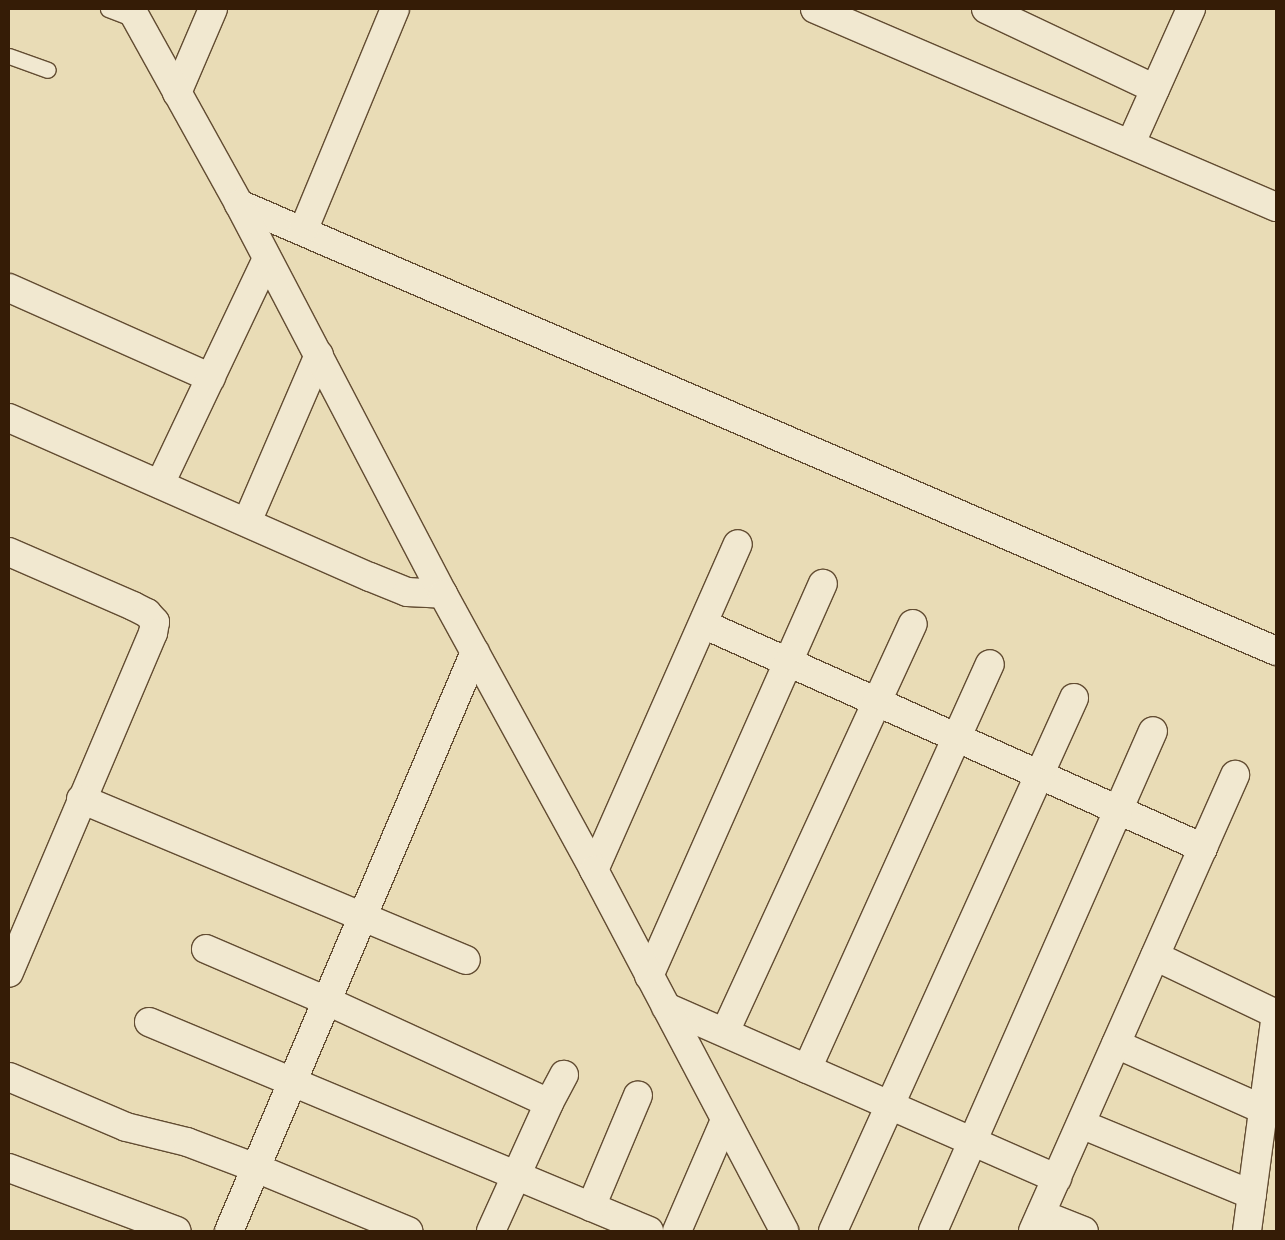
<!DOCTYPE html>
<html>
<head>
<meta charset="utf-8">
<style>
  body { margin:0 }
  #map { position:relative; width:1285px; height:1240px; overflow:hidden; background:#e9dcb6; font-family:Alegreya,serif }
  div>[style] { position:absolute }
  .roads { filter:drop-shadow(1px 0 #624c32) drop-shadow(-1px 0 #624c32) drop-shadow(0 1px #624c32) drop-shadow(0 -1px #624c32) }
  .lane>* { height:15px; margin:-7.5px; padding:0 7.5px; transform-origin:7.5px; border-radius:7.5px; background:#f1e8d0 }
  .street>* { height:28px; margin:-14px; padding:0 14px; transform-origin:14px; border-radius:14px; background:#f1e8d0 }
  .secondary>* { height:28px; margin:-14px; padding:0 14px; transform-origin:14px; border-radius:14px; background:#f1e8d0 }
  span { translate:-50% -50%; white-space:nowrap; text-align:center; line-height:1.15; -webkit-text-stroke:5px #f1e8d0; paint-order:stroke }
  .frame { position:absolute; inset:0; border:10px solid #351c06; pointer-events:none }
</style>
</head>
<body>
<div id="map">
  <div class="roads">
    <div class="lane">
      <i style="left:108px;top:9px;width:30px;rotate:21deg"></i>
      <i style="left:9px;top:56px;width:41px;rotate:19.7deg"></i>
    </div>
    <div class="street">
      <i style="left:815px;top:9px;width:502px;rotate:23.24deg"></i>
      <i style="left:986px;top:9px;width:187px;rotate:25.3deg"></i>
      <i style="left:177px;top:93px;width:91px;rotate:-66.8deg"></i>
      <i style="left:1131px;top:143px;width:147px;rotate:-65.9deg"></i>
      <i style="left:239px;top:204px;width:1129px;rotate:23.32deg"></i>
      <i style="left:303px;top:231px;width:240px;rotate:-67.5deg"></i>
      <i style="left:9px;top:288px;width:221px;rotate:24deg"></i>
      <i style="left:9px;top:418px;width:394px;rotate:23.8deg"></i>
      <i style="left:370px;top:577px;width:40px;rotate:22deg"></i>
      <i style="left:407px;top:592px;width:36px;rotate:3deg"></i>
      <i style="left:160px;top:484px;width:249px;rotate:-64.6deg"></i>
      <i style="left:247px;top:522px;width:182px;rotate:-66.7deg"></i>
      <i style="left:9px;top:552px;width:135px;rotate:23.5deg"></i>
      <i style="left:133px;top:606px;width:16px;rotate:27deg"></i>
      <i style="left:147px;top:613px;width:12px;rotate:48deg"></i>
      <i style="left:155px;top:622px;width:11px;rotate:100deg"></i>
      <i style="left:153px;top:633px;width:369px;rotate:113deg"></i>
      <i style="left:703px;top:624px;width:548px;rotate:24.13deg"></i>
      <i style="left:81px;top:799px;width:417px;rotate:22.7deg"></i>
      <i style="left:594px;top:870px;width:356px;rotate:-66.2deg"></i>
      <i style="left:206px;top:949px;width:132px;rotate:23.3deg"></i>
      <i style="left:327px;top:1001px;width:244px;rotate:24.7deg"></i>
      <i style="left:1155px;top:956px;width:134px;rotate:25.6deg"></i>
      <i style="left:649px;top:976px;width:429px;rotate:-66.1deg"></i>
      <i style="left:666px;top:1007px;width:427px;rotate:23.7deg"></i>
      <i style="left:149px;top:1022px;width:542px;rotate:22.68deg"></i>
      <i style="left:725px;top:1032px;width:449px;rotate:-65.3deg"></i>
      <i style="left:1116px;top:1044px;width:162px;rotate:24deg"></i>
      <i style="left:807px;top:1069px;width:444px;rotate:-65.7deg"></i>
      <i style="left:9px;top:1077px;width:127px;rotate:23.1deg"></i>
      <i style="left:126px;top:1127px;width:63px;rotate:13.8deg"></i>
      <i style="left:187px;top:1142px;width:74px;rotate:20.6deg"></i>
      <i style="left:256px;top:1168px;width:165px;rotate:22.5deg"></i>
      <i style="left:1081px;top:1124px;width:185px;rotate:22.5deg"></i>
      <i style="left:9px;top:1168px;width:179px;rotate:20.6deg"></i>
      <i style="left:591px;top:1207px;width:121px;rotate:-67.2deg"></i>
      <i style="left:1041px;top:1214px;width:46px;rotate:21.6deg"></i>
      <i style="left:229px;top:1231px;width:629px;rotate:-66.98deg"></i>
      <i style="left:491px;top:1231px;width:141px;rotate:-65.6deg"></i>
      <i style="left:549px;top:1103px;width:32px;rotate:-62deg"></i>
      <i style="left:677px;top:1231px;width:121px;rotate:-66.6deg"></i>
      <i style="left:833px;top:1231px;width:585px;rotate:-65.67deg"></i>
      <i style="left:933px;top:1231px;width:546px;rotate:-66.25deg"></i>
      <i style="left:1033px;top:1231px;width:499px;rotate:-66.1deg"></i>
    </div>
    <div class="secondary">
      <i style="left:131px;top:9px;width:223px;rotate:61deg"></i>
      <i style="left:239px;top:204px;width:440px;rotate:62.4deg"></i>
      <i style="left:443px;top:594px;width:315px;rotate:61.3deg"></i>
      <i style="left:594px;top:870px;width:408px;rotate:62.2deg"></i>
      <i style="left:1247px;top:1231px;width:218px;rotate:-82.4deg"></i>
    </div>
  </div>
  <div class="frame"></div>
</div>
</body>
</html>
